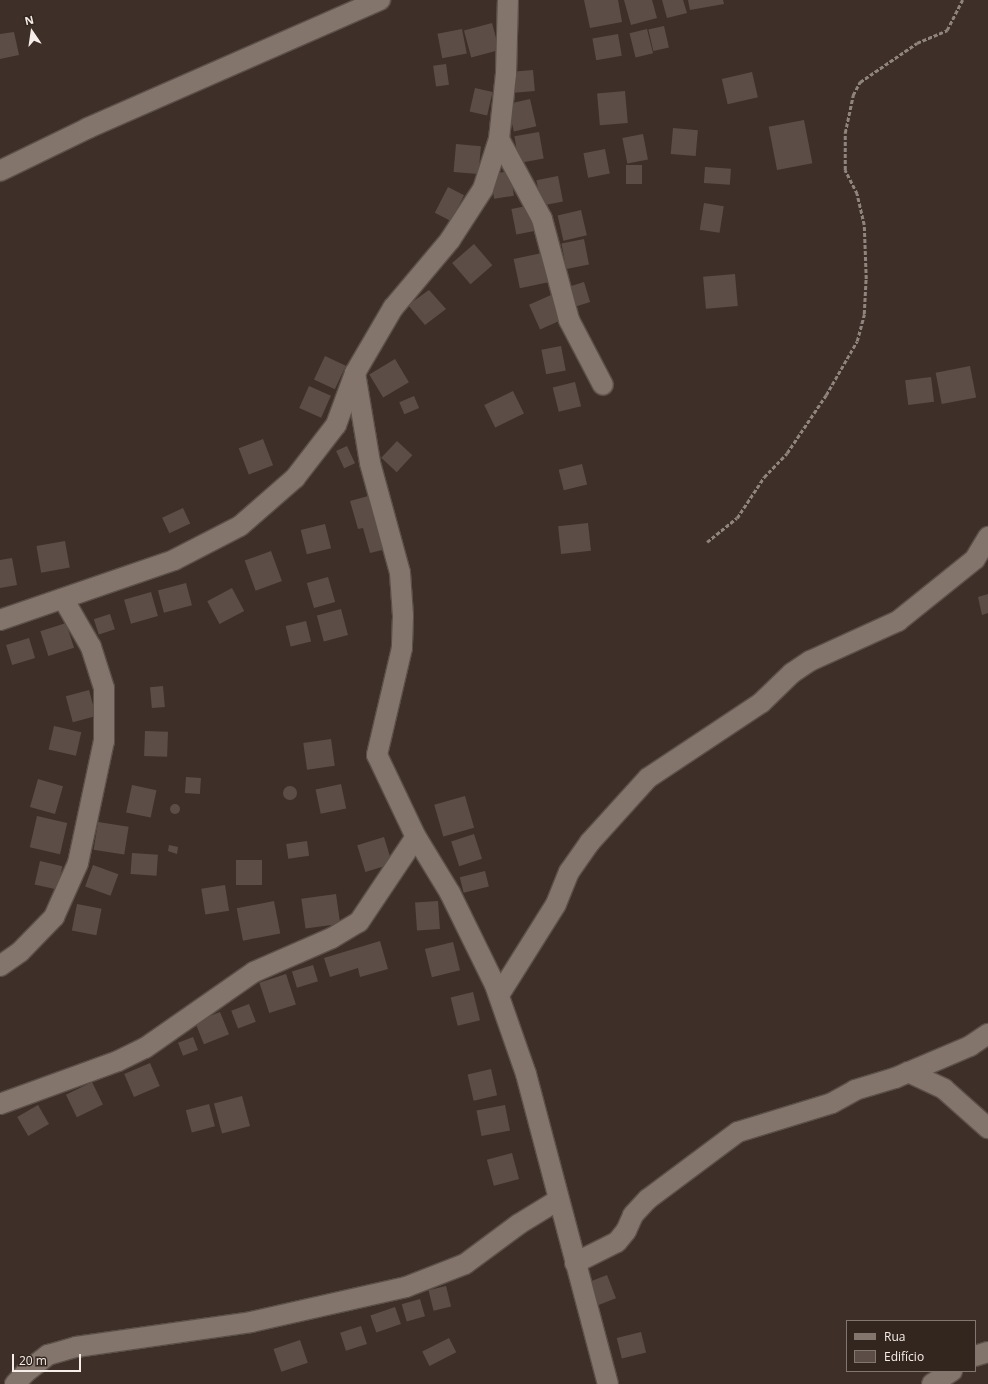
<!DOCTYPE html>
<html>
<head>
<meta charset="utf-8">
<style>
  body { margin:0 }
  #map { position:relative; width:988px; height:1384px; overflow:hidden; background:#3e3029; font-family:"Open Sans",sans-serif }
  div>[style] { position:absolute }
  .building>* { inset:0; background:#5c4e46; transform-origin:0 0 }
  .round { border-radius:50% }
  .path>* { height:2.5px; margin-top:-1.25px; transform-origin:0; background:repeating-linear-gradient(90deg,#90847e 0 4px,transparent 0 6px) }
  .roads { filter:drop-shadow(1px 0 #5b5049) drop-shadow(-1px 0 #5b5049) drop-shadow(0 1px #5b5049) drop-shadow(0 -1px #5b5049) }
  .minor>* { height:20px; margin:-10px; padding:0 10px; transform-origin:10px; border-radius:10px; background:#84756c }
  span { translate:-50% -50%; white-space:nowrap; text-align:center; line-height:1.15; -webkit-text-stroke:3px #33261f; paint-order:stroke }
  .legend { position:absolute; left:846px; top:1320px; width:130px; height:52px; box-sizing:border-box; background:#33261f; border:1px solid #817670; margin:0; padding:5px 7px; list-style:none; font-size:12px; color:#f7eee9 }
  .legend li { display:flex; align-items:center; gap:8px; height:20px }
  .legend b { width:20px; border:1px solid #817670 }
  .north { position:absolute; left:12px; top:12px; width:40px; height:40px; -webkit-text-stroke:3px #33261f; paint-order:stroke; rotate:347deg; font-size:11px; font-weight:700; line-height:16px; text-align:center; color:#f7eee9 }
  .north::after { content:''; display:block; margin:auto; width:14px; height:18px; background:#f7eee9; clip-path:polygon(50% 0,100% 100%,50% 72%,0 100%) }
  .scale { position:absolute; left:12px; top:1354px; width:69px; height:18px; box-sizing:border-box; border:2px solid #f7eee9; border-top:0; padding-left:5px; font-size:12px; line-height:14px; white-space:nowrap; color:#f7eee9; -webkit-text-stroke:3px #33261f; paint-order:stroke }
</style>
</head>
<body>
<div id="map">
  <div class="building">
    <i style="clip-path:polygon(584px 0,618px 0,622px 22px,590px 28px)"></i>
    <i style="clip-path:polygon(624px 0,652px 0,657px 18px,631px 25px)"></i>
    <i style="clip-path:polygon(662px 0,683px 0,687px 13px,667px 18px)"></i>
    <i style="clip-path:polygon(688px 0,723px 0,724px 4px,690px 10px)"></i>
    <i style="left:492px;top:23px;width:28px;height:29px;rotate:75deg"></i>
    <i style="left:664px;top:26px;width:22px;height:16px;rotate:77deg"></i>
    <i style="left:462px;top:29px;width:25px;height:25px;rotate:79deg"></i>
    <i style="left:647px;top:29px;width:25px;height:18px;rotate:76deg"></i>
    <i style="clip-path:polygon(14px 32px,19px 55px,0 59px,0 34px)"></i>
    <i style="left:618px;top:34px;width:22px;height:26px;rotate:80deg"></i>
    <i style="left:446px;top:64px;width:21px;height:13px;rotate:82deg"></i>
    <i style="left:533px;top:70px;width:21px;height:21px;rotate:85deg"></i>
    <i style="left:752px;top:72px;width:26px;height:31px;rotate:77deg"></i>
    <i style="left:475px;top:88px;width:18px;height:24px;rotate:13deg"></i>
    <i style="left:625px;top:91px;width:32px;height:28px;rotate:85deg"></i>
    <i style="left:530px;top:99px;width:28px;height:23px;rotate:77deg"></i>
    <i style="left:804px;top:120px;width:44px;height:36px;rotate:79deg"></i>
    <i style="left:673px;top:128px;width:25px;height:26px;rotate:5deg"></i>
    <i style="left:539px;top:132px;width:27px;height:25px;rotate:80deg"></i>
    <i style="left:643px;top:134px;width:26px;height:21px;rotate:79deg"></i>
    <i style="left:456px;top:144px;width:25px;height:28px;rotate:5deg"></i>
    <i style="left:605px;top:149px;width:25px;height:22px;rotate:79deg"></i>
    <i style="left:626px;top:165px;width:16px;height:19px"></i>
    <i style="left:705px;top:167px;width:26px;height:16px;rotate:4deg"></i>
    <i style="left:510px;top:171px;width:25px;height:20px;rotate:81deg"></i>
    <i style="left:558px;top:176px;width:26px;height:22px;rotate:79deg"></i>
    <i style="left:448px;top:187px;width:18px;height:29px;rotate:27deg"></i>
    <i style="left:704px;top:203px;width:20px;height:27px;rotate:9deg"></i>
    <i style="left:532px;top:205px;width:26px;height:21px;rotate:79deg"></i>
    <i style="left:581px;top:210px;width:26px;height:24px;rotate:77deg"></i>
    <i style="left:584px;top:239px;width:26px;height:23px;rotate:79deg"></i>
    <i style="left:474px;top:244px;width:28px;height:29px;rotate:49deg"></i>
    <i style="left:542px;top:253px;width:30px;height:29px;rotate:78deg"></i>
    <i style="left:735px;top:274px;width:32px;height:32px;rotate:85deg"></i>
    <i style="left:584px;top:282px;width:21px;height:21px;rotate:73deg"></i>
    <i style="clip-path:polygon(429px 290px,446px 309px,425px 325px,408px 305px)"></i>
    <i style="left:551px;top:295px;width:27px;height:24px;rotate:66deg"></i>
    <i style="left:561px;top:346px;width:25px;height:20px;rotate:79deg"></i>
    <i style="left:325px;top:356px;width:23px;height:26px;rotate:25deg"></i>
    <i style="left:395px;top:359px;width:27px;height:30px;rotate:59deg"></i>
    <i style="left:970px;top:366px;width:32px;height:35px;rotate:79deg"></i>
    <i style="left:931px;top:377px;width:25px;height:26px;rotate:83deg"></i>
    <i style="left:575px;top:382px;width:25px;height:23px;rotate:76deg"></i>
    <i style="left:309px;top:386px;width:24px;height:24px;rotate:24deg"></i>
    <i style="left:513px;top:391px;width:25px;height:32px;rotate:64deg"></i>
    <i style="left:414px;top:396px;width:13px;height:16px;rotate:67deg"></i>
    <i style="left:263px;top:439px;width:28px;height:26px;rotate:69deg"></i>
    <i style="left:397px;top:441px;width:21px;height:23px;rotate:43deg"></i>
    <i style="left:347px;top:446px;width:19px;height:12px;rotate:65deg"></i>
    <i style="left:582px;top:464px;width:21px;height:24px;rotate:76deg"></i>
    <i style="clip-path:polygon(372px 495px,386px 549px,370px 553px,363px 528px,358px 529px,350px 501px)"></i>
    <i style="left:183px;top:508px;width:17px;height:23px;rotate:65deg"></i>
    <i style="left:588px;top:523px;width:28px;height:30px;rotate:84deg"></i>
    <i style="left:325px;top:524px;width:25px;height:25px;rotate:76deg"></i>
    <i style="left:65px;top:541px;width:27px;height:29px;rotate:80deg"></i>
    <i style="left:271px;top:551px;width:32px;height:28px;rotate:70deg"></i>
    <i style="clip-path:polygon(12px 558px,17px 585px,0 588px,0 560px)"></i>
    <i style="left:328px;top:577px;width:26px;height:22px;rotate:74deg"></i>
    <i style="left:186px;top:583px;width:23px;height:29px;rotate:75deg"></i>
    <i style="left:232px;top:588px;width:26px;height:28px;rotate:62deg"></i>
    <i style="left:151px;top:592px;width:25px;height:28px;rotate:74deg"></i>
    <i style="clip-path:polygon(988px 594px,988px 613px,982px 615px,978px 597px)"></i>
    <i style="left:341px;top:609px;width:27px;height:25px;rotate:75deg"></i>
    <i style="left:110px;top:614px;width:16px;height:17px;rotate:72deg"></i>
    <i style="left:306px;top:621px;width:21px;height:21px;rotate:76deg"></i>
    <i style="left:66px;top:623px;width:26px;height:27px;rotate:72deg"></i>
    <i style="left:29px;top:638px;width:21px;height:24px;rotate:73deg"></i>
    <i style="left:163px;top:686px;width:21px;height:13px;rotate:85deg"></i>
    <i style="left:89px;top:690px;width:27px;height:24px;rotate:75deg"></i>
    <i style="left:54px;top:726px;width:28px;height:24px;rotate:13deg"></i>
    <i style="left:145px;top:731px;width:23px;height:25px;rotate:2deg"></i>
    <i style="left:331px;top:739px;width:27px;height:28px;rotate:82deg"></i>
    <i style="left:186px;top:777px;width:15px;height:16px;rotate:4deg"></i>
    <i style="left:38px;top:779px;width:26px;height:29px;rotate:16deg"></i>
    <i style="left:341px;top:784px;width:25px;height:26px;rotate:78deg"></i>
    <i style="left:132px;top:785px;width:25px;height:28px;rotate:12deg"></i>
    <i class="round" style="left:283px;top:786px;width:14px;height:14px"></i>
    <i style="left:465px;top:796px;width:33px;height:32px;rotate:74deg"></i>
    <i class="round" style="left:170px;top:804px;width:10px;height:10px"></i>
    <i style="left:37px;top:816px;width:31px;height:32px;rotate:13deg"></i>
    <i style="left:98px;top:822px;width:31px;height:28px;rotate:9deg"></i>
    <i style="left:474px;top:834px;width:26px;height:24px;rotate:72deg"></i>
    <i style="left:384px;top:837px;width:28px;height:28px;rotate:73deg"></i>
    <i style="left:307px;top:841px;width:15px;height:21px;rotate:82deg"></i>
    <i style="clip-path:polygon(169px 845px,178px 847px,177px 854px,168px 851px)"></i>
    <i style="left:132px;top:853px;width:26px;height:21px;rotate:4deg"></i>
    <i style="left:262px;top:860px;width:25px;height:26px;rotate:90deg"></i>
    <i style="left:40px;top:861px;width:23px;height:24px;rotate:13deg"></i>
    <i style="left:93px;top:865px;width:27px;height:23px;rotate:20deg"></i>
    <i style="left:485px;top:871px;width:16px;height:26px;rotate:76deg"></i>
    <i style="left:225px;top:885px;width:26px;height:24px;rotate:81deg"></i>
    <i style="left:336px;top:894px;width:30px;height:35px;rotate:82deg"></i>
    <i style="left:274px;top:901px;width:33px;height:38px;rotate:79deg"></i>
    <i style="left:438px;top:901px;width:28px;height:23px;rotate:86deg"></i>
    <i style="left:77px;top:904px;width:25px;height:27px;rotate:11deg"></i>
    <i style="clip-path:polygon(380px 941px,388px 969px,360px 977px,358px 968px,330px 977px,324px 958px)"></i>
    <i style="left:453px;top:942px;width:29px;height:29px;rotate:76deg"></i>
    <i style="left:313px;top:965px;width:17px;height:22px;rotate:73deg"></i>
    <i style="left:286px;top:974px;width:32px;height:28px;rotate:72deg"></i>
    <i style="left:473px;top:992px;width:29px;height:23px;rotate:76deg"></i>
    <i style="left:249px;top:1004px;width:19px;height:19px;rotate:69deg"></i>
    <i style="left:220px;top:1012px;width:24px;height:27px;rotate:68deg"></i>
    <i style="left:193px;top:1037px;width:14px;height:16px;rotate:69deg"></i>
    <i style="left:150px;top:1063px;width:25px;height:28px;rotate:67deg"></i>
    <i style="left:491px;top:1069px;width:27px;height:24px;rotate:77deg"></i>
    <i style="left:92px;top:1082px;width:25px;height:29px;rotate:64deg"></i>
    <i style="left:242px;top:1096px;width:31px;height:29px;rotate:75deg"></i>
    <i style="left:209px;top:1104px;width:23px;height:24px;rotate:75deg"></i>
    <i style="left:38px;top:1105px;width:22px;height:24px;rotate:60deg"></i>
    <i style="left:505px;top:1105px;width:26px;height:29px;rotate:79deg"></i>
    <i style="left:512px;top:1153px;width:27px;height:26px;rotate:75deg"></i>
    <i style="left:607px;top:1275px;width:25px;height:20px;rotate:69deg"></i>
    <i style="left:446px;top:1286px;width:21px;height:18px;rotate:76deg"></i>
    <i style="left:420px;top:1299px;width:18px;height:19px;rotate:74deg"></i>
    <i style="left:395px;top:1307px;width:18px;height:26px;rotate:71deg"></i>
    <i style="left:361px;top:1326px;width:19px;height:22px;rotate:72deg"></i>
    <i style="left:641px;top:1332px;width:21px;height:25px;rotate:76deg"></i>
    <i style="left:449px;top:1338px;width:16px;height:30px;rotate:63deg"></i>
    <i style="left:300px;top:1340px;width:24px;height:28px;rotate:71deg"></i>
  </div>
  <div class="path">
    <i style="left:707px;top:542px;width:38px;rotate:-39deg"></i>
    <i style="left:737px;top:518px;width:49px;rotate:-56.6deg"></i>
    <i style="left:764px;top:477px;width:33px;rotate:-46deg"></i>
    <i style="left:787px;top:453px;width:70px;rotate:-56.1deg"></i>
    <i style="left:826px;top:395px;width:62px;rotate:-60.1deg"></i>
    <i style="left:857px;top:341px;width:28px;rotate:-75deg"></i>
    <i style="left:864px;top:314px;width:35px;rotate:-87deg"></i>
    <i style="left:866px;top:279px;width:54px;rotate:-92.1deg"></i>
    <i style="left:864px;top:225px;width:32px;rotate:-103deg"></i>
    <i style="left:857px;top:194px;width:27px;rotate:-117deg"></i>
    <i style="left:845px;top:170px;width:37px;rotate:-90deg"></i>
    <i style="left:845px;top:133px;width:39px;rotate:-78deg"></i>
    <i style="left:853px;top:95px;width:15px;rotate:-62deg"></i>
    <i style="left:860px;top:82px;width:69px;rotate:-34.4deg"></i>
    <i style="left:917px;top:43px;width:33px;rotate:-23deg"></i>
    <i style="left:947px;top:30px;width:34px;rotate:-63deg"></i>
  </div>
  <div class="roads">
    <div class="minor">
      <i style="left:499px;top:139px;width:91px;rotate:61.7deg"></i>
      <i style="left:542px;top:219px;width:105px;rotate:75deg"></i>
      <i style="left:569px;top:320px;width:73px;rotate:62.4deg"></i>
      <i style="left:0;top:171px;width:98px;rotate:-26deg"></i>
      <i style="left:88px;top:128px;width:319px;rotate:-23.7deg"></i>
      <i style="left:355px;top:373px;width:91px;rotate:80.5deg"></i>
      <i style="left:370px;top:463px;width:114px;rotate:74.7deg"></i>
      <i style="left:400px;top:573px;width:43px;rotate:86deg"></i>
      <i style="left:403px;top:616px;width:32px;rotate:92deg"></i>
      <i style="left:402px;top:648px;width:110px;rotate:103.2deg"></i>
      <i style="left:377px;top:755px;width:91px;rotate:64.6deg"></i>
      <i style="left:416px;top:837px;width:66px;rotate:58.7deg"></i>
      <i style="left:450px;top:893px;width:102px;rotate:63.9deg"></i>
      <i style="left:495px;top:985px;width:94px;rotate:70.8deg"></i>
      <i style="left:526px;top:1074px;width:321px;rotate:75.2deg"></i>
      <i style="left:0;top:620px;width:184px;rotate:-19deg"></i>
      <i style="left:174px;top:560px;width:74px;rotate:-27.3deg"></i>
      <i style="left:240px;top:526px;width:73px;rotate:-41.1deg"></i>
      <i style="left:295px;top:478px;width:67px;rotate:-52.3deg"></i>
      <i style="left:336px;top:425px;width:55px;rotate:-69.9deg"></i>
      <i style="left:355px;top:373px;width:75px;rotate:-59.7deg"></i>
      <i style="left:393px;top:308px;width:89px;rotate:-50deg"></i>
      <i style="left:450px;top:240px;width:61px;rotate:-57.1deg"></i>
      <i style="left:483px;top:189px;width:52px;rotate:-72.3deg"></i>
      <i style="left:499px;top:139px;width:65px;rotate:-83.9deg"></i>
      <i style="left:506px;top:74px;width:74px;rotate:-88.5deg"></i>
      <i style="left:0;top:966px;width:24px;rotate:-35deg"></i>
      <i style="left:20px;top:952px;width:49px;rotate:-45.8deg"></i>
      <i style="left:54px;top:917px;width:59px;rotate:-66deg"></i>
      <i style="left:78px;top:863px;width:125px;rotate:-78deg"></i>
      <i style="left:104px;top:741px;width:53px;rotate:-90deg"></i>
      <i style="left:104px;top:688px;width:43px;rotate:-107.6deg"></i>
      <i style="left:91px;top:647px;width:54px;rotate:-119.9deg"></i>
      <i style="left:499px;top:995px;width:107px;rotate:-57.9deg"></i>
      <i style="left:556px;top:904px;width:35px;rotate:-68deg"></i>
      <i style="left:569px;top:872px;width:37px;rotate:-55deg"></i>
      <i style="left:590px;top:842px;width:86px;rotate:-47.8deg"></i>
      <i style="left:648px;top:778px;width:136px;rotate:-33.6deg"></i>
      <i style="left:761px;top:703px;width:43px;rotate:-44.1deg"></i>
      <i style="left:792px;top:673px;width:22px;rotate:-34deg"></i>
      <i style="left:810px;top:661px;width:97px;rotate:-24.4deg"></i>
      <i style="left:898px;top:621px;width:99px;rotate:-38.8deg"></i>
      <i style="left:975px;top:559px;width:26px;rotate:-59deg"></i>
      <i style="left:908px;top:1072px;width:40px;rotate:25deg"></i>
      <i style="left:944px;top:1089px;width:59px;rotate:41.6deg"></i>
      <i style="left:0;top:1104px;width:126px;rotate:-20deg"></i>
      <i style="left:118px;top:1061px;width:30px;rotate:-26deg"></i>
      <i style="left:145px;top:1048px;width:133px;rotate:-34.9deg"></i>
      <i style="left:254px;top:972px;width:85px;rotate:-23.6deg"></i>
      <i style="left:332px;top:938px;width:31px;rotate:-31deg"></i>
      <i style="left:359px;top:922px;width:102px;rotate:-56.2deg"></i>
      <i style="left:575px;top:1263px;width:47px;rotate:-26.6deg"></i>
      <i style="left:617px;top:1242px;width:14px;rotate:-51deg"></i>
      <i style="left:626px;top:1231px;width:17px;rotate:-66deg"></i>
      <i style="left:633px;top:1215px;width:22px;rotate:-47deg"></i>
      <i style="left:648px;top:1199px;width:112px;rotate:-36.7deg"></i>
      <i style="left:738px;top:1132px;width:98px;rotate:-17.1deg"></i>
      <i style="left:832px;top:1103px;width:26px;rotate:-29deg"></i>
      <i style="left:855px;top:1090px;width:42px;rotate:-16.7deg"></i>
      <i style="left:895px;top:1078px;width:82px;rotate:-23.1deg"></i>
      <i style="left:970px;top:1046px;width:22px;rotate:-34deg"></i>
      <i style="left:975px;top:1356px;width:14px;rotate:-17deg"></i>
      <i style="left:15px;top:1384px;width:16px;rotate:-47deg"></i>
      <i style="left:26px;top:1372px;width:28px;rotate:-38deg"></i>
      <i style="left:48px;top:1355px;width:29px;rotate:-16deg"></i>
      <i style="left:76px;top:1347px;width:177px;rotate:-8.1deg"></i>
      <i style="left:251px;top:1322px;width:159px;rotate:-12.7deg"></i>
      <i style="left:406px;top:1287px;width:63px;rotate:-21.3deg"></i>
      <i style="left:465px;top:1264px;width:67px;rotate:-36.5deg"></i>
      <i style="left:519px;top:1224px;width:46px;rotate:-31.6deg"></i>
      <i style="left:932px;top:1384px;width:24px;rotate:-33deg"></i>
    </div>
  </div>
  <ul class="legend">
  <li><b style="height:5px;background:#84756c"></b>Rua</li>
  <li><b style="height:11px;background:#5c4e46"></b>Edifício</li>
  </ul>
  <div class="north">N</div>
  <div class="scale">20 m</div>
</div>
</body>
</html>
